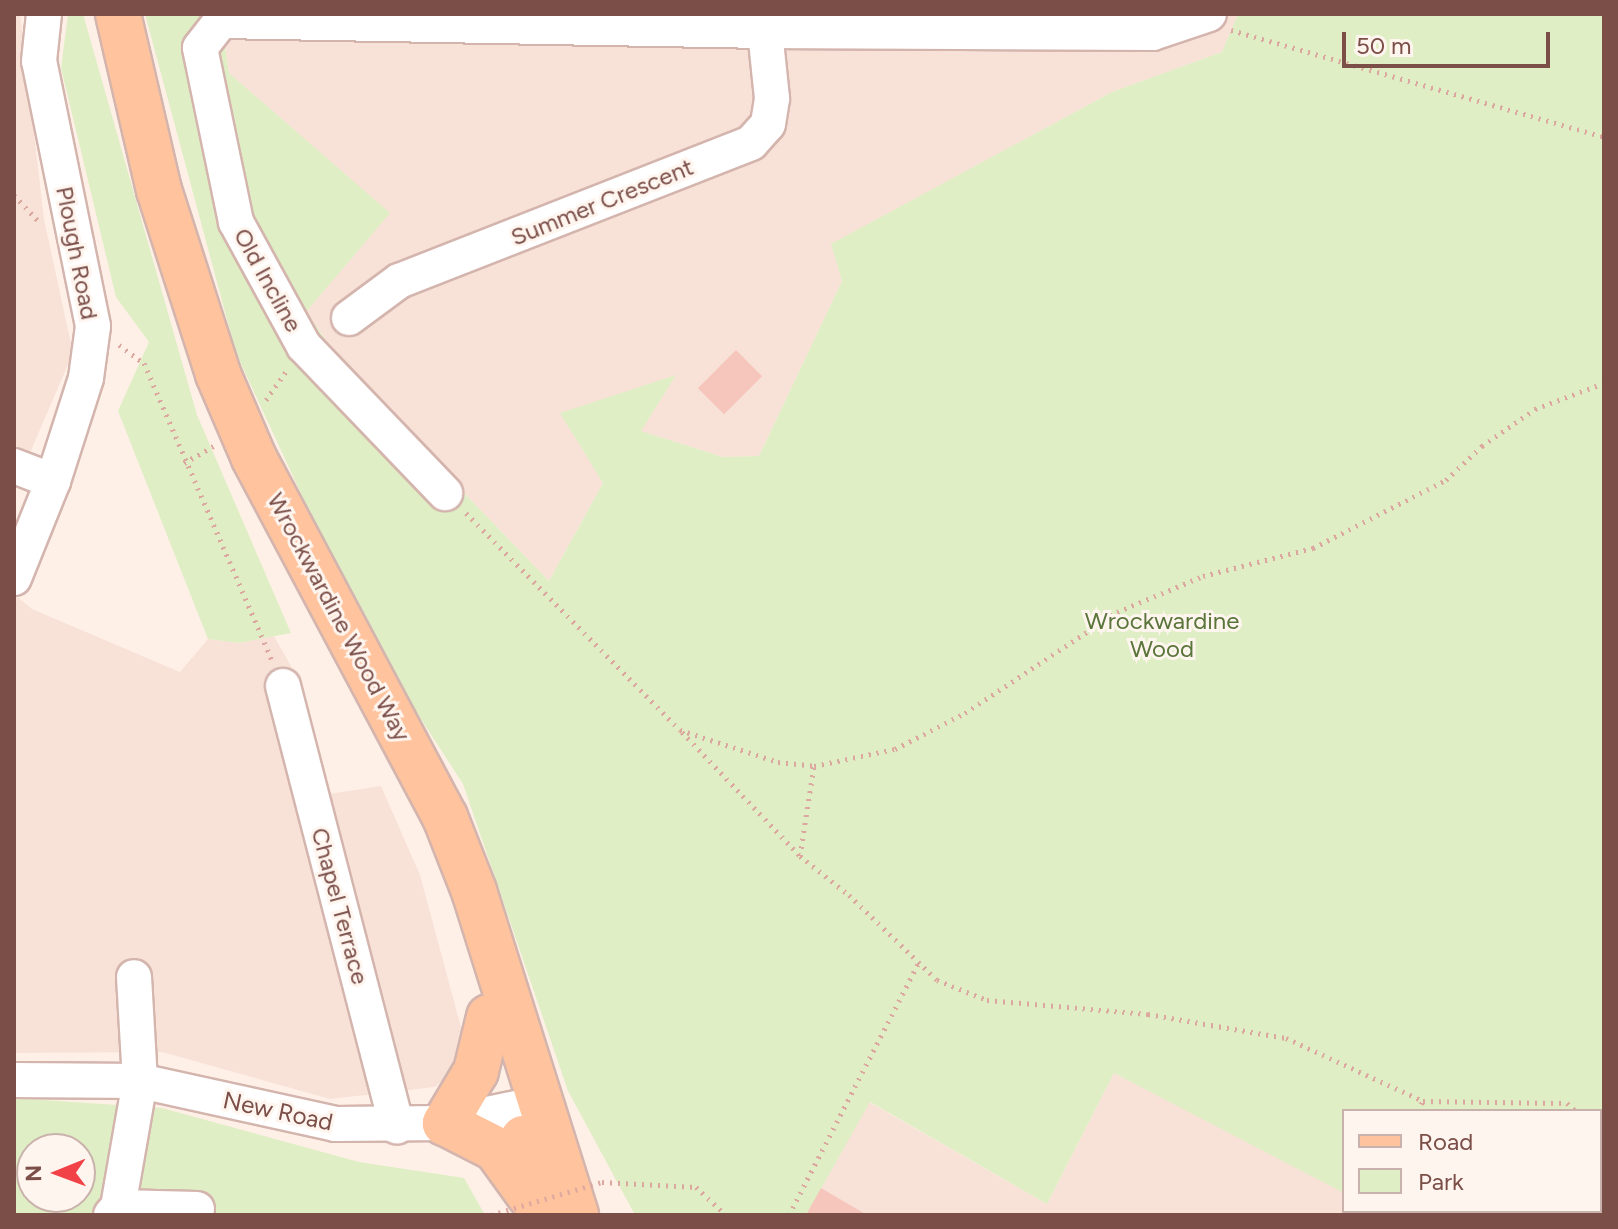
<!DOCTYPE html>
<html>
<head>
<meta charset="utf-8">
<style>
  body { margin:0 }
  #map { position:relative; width:1618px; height:1229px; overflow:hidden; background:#fef0e7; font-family:Figtree,sans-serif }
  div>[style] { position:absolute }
  .residential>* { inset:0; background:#f8e2d8 }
  .green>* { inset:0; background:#dfeec4 }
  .building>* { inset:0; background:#f6c5bc; transform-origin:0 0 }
  .path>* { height:5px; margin-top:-2.5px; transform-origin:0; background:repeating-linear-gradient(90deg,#dca79f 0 2px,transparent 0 8px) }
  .roads { filter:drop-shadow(2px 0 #d4b5ae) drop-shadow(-2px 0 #d4b5ae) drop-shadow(0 2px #d4b5ae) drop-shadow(0 -2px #d4b5ae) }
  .minor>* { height:34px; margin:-17px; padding:0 17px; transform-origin:17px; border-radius:17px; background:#fff }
  .major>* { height:44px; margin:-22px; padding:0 22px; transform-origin:22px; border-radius:22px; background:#ffc39d }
  .path-bridge>* { height:5px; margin-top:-2.5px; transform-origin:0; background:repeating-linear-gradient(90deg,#dca79f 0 2px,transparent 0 8px) }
  span { translate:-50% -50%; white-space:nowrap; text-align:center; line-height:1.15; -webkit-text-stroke:6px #fff5ef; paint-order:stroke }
  .street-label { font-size:24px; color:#7b4e48 }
  .park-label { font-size:24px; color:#5a753a }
  .frame { position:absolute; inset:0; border:16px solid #7b4e48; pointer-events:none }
  .legend { position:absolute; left:1342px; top:1109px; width:260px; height:104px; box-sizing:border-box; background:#fff5ef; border:2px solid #cab2ac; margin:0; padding:10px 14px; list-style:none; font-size:24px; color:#7b4e48 }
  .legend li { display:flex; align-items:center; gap:16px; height:40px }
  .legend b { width:40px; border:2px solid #cab2ac }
  .north { position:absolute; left:16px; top:1133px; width:80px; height:80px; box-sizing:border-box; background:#fff5ef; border:2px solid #cab2ac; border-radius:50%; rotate:269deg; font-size:22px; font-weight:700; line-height:32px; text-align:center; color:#7b4e48 }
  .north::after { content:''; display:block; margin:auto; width:28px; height:36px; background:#f14347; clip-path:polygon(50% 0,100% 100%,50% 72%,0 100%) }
  .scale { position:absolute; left:1342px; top:32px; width:208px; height:36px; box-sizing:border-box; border:4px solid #7b4e48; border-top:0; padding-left:10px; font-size:24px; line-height:28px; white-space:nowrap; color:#7b4e48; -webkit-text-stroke:6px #fff5ef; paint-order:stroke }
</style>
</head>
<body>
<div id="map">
  <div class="residential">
    <i style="clip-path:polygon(14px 14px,20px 14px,44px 219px,73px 353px,14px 490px)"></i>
    <i style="clip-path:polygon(220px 14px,1238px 14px,1222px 52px,1112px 92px,832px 244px,842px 281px,759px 456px,723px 457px,640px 431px,675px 377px,561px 413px,603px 483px,549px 581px,353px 378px,306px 312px,389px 213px,229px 73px)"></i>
    <i style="clip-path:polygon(14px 594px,32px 609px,180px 672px,208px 639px,239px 643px,274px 636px,292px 668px,329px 794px,381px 786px,420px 875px,462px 1031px,457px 1068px,435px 1087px,330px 1099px,162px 1052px,14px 1053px)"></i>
    <i style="clip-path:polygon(1114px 1073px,1335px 1186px,1344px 1193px,1344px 1211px,1370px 1215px,806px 1215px,869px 1102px,1047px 1204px)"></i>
  </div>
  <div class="green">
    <i style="clip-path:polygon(68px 14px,83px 14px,197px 415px,291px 633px,239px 643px,208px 639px,118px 411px,149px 342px,116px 297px,61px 68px)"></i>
    <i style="clip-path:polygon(145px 14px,220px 14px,229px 73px,390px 213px,306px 312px,353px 378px,549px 581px,603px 483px,560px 413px,676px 375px,641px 431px,723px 457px,759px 456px,842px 281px,831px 244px,1112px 92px,1222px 52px,1238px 14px,1604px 14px,1604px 1215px,1365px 1211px,1600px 1211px,1600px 1111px,1344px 1111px,1344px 1193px,1114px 1073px,1047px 1204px,870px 1102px,806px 1215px,635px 1215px,568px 1091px,463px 784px,366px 634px,236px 353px)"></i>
    <i style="clip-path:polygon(evenodd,14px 1098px,162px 1108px,359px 1162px,464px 1178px,485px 1215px,14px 1215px,14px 1098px,32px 1149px,80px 1149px,80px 1197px,32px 1197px,32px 1149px)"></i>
  </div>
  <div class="building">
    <i style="left:736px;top:350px;width:37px;height:54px;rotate:45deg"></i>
    <i style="clip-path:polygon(821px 1188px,867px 1215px,806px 1215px)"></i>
  </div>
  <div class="path">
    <i style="left:1231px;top:30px;width:388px;rotate:16deg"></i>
    <i style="left:14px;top:195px;width:37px;rotate:47deg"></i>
    <i style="left:119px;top:345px;width:31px;rotate:36deg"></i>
    <i style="left:144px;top:363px;width:323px;rotate:66.7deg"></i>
    <i style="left:266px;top:400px;width:38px;rotate:-55deg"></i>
    <i style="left:184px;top:463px;width:34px;rotate:-30deg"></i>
    <i style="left:466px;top:513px;width:305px;rotate:45.4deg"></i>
    <i style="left:680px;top:730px;width:103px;rotate:18.1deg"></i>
    <i style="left:778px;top:762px;width:36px;rotate:6deg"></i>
    <i style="left:814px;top:766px;width:83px;rotate:-11.9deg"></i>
    <i style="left:895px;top:749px;width:79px;rotate:-27.2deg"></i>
    <i style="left:965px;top:713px;width:182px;rotate:-33.6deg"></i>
    <i style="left:1117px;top:612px;width:93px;rotate:-22.7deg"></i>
    <i style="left:1203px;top:576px;width:114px;rotate:-14.3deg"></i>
    <i style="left:1313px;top:548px;width:149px;rotate:-27.1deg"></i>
    <i style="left:1446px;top:480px;width:50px;rotate:-43.4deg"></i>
    <i style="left:1482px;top:446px;width:65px;rotate:-34.9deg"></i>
    <i style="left:1535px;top:409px;width:74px;rotate:-20.6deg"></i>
    <i style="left:682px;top:732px;width:171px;rotate:46.4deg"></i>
    <i style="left:800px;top:856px;width:63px;rotate:38.5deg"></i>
    <i style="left:849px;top:895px;width:122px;rotate:44deg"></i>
    <i style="left:937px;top:980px;width:54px;rotate:21.8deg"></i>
    <i style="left:987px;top:1000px;width:162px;rotate:5deg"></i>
    <i style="left:1148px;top:1014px;width:140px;rotate:9.9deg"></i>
    <i style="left:1286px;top:1038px;width:151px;rotate:24.7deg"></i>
    <i style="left:1423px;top:1101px;width:144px;rotate:0.8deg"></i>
    <i style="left:1567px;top:1103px;width:12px;rotate:42deg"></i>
    <i style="left:800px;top:856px;width:91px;rotate:-81.2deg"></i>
    <i style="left:1417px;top:1111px;width:12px;rotate:-59deg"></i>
    <i style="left:1600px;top:1133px;width:5px;rotate:37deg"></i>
    <i style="left:602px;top:1182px;width:94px;rotate:3deg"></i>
    <i style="left:696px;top:1187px;width:41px;rotate:43deg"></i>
    <i style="left:789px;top:1215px;width:284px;rotate:-62.8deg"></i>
    <i style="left:1356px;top:1215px;width:5px;rotate:-53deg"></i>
  </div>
  <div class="roads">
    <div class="minor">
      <i style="left:765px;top:31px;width:388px;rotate:0.3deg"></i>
      <i style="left:1153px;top:33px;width:59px;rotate:-18.7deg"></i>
      <i style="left:349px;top:318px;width:62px;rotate:-36.5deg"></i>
      <i style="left:399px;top:281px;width:378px;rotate:-21.4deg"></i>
      <i style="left:751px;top:143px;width:25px;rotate:-48deg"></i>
      <i style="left:768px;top:124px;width:26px;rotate:-81deg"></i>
      <i style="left:772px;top:98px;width:67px;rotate:-96deg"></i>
      <i style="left:765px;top:31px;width:544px;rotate:-178.95deg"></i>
      <i style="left:221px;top:21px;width:34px;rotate:128deg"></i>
      <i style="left:200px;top:48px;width:178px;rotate:78.3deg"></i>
      <i style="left:236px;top:222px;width:141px;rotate:61.3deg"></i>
      <i style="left:304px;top:346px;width:204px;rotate:46.2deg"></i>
      <i style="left:14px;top:466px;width:42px;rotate:21deg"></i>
      <i style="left:14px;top:578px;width:105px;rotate:-68.1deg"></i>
      <i style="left:53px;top:481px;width:108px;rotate:-72.2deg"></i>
      <i style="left:86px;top:378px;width:52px;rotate:-82.3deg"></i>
      <i style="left:93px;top:326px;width:270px;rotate:-101.5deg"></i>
      <i style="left:39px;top:61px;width:47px;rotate:-83.9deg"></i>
      <i style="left:283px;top:686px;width:455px;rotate:75.5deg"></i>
      <i style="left:14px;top:1080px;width:126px;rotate:0.5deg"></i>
      <i style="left:140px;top:1081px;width:200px;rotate:12.4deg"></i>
      <i style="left:335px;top:1124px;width:110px;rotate:-0.5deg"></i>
      <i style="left:445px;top:1123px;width:97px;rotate:-11.9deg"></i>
      <i style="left:118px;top:1207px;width:79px;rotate:1.5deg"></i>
      <i style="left:111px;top:1215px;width:11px;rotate:-49deg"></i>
      <i style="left:118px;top:1207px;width:128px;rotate:-80.1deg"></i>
      <i style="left:140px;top:1081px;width:104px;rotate:-93.3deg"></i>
    </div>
    <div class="major">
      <i style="left:118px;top:14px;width:181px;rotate:76.9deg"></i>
      <i style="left:159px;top:190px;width:193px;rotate:72.2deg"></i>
      <i style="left:218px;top:374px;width:91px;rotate:66.8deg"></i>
      <i style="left:254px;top:458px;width:407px;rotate:62deg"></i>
      <i style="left:445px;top:817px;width:79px;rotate:68.6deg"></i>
      <i style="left:474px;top:891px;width:340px;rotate:72.5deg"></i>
      <i style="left:489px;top:1017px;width:56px;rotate:103.5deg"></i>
      <i style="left:476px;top:1071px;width:61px;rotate:120.8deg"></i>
      <i style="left:445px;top:1123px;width:57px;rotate:27deg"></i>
      <i style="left:496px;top:1149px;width:58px;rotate:54.1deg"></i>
      <i style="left:523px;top:1138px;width:79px;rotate:76.8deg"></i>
    </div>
  </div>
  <div class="path-bridge">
    <i style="left:491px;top:1215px;width:116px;rotate:-16.6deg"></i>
  </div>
  <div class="street-label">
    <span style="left:602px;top:202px;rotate:-22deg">Summer Crescent</span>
    <span style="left:77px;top:253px;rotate:79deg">Plough Road</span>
    <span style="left:268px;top:280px;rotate:61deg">Old Incline</span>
    <span style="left:339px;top:617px;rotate:62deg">Wrockwardine Wood Way</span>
    <span style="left:340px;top:906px;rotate:75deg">Chapel Terrace</span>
    <span style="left:278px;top:1111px;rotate:12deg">New Road</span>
  </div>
  <div class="park-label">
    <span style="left:1162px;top:635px">Wrockwardine<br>Wood</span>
  </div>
  <div class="frame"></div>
  <ul class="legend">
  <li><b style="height:10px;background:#ffc39d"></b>Road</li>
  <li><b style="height:22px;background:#dfeec4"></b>Park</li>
  </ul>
  <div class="north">N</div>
  <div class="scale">50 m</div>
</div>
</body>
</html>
